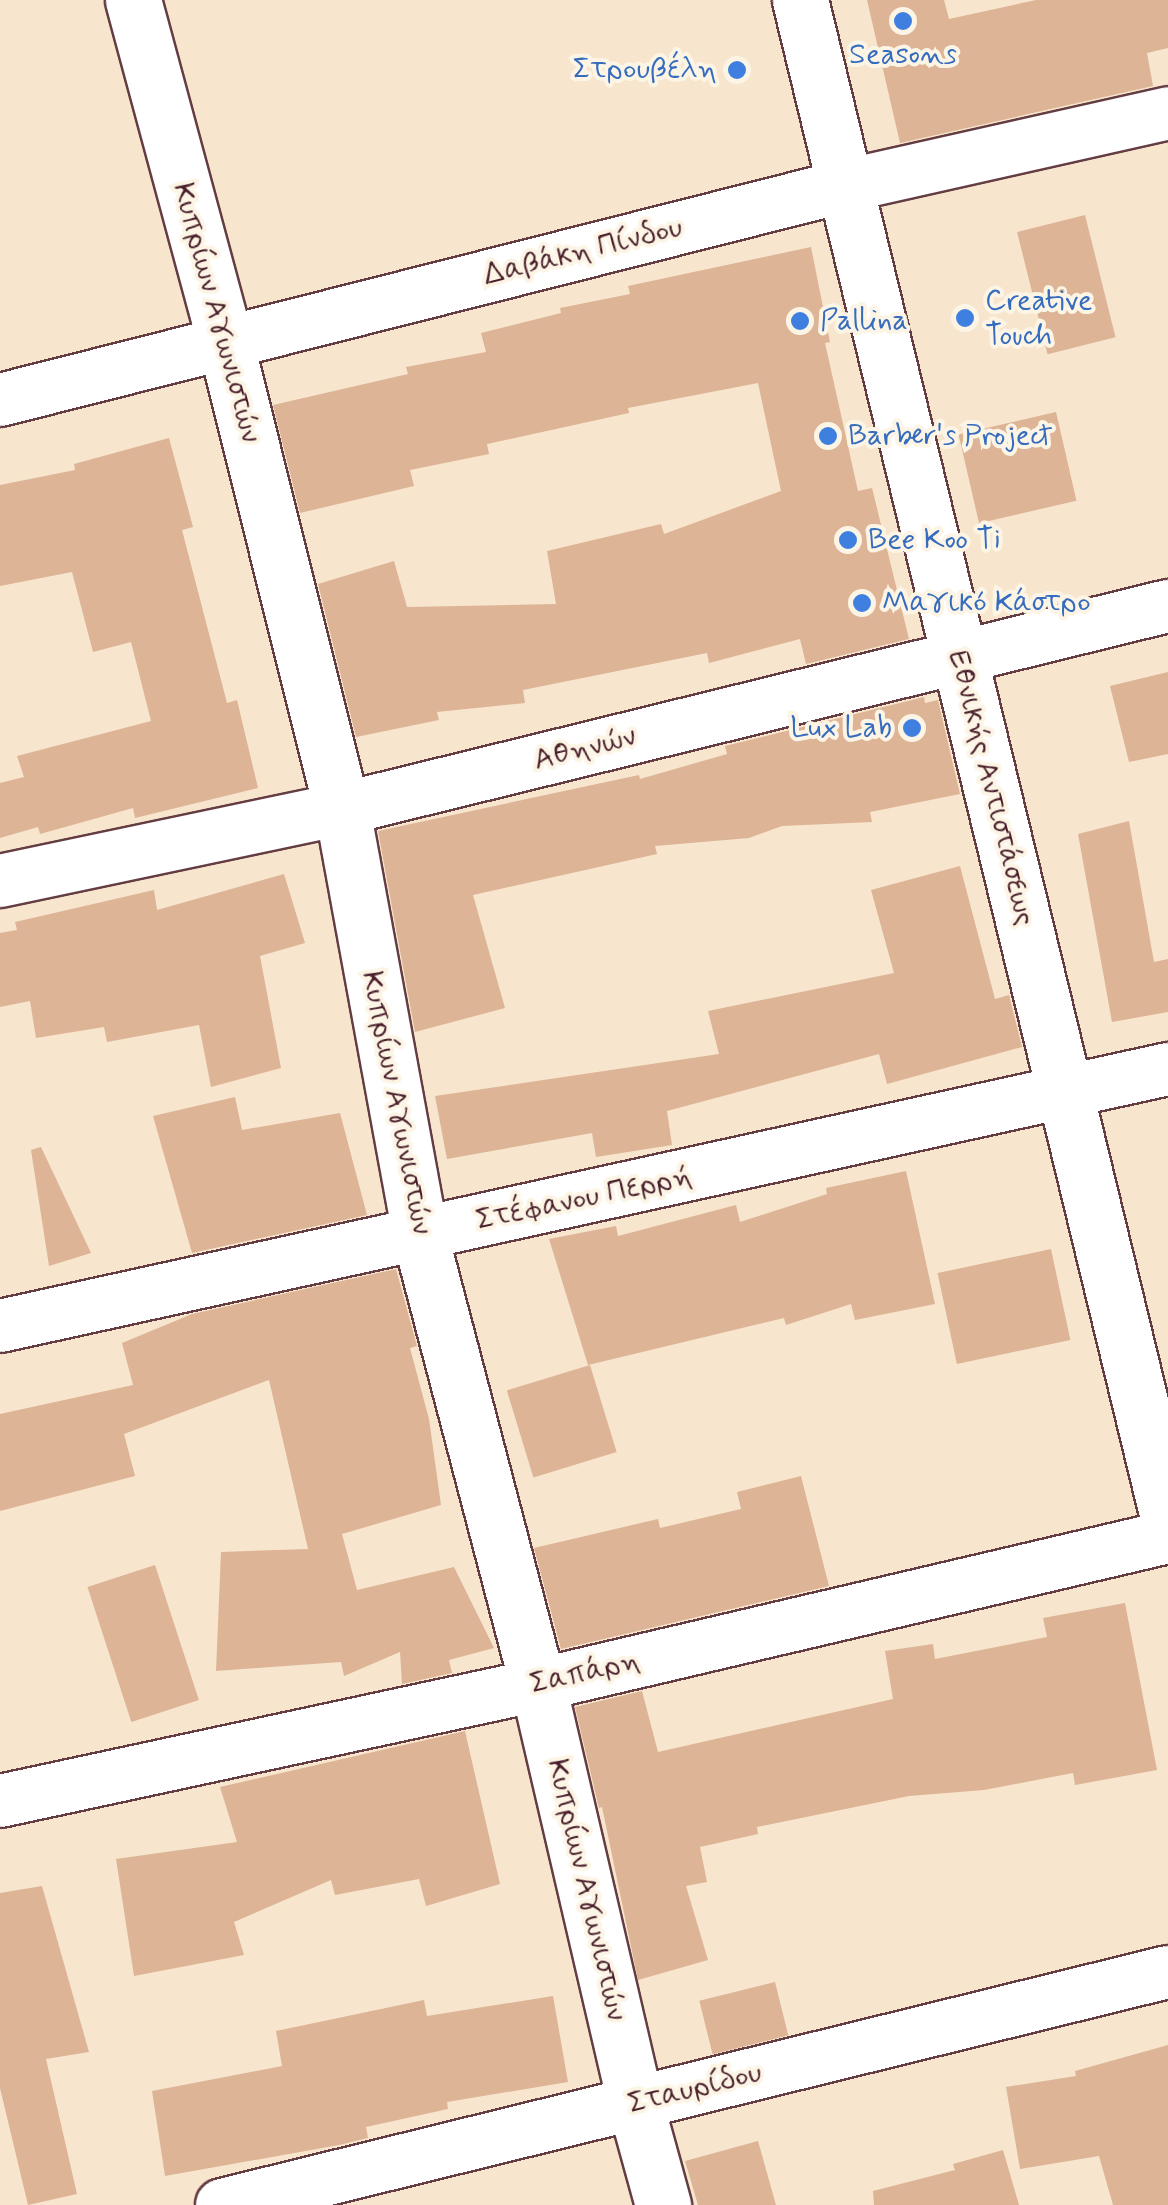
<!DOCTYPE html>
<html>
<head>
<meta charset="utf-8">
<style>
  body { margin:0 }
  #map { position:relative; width:1168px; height:2205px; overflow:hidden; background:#f7e5cd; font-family:Mynerve,sans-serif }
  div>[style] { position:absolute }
  .building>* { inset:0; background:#ddb496; transform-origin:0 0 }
  .roads { filter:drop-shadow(2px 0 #643d43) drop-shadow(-2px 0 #643d43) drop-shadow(0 2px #643d43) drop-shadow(0 -2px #643d43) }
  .minor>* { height:52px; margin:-26px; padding:0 26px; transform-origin:26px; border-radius:26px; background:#fff }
  .tertiary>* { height:55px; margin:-27.5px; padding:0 27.5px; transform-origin:27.5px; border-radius:27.5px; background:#fff }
  .dots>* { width:28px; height:28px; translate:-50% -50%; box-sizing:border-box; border:5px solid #fcf5e5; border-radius:50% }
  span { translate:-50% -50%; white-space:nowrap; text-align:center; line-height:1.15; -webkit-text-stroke:8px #fcf5e5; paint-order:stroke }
  .shop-label { font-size:30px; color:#366cbe }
  .right { translate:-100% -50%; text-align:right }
  .left { translate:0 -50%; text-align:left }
  .street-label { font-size:30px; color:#4a1f2b }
</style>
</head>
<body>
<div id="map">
  <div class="building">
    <i style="clip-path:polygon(867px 0,944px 0,949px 19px,1036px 0,1168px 0,1168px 48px,1147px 53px,1153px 86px,900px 143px)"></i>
    <i style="left:1085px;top:215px;width:126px;height:70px;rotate:76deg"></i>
    <i style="clip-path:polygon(811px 247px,830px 342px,825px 343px,858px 491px,872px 488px,909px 639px,806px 664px,800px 639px,709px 663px,707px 653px,523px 690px,525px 703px,437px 712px,439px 720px,356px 737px,318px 584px,394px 561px,407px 607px,556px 604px,547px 551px,661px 524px,664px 534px,781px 491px,758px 383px,628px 408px,629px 413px,487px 444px,489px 454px,410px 470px,414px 486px,300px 513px,273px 405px,408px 374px,406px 367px,486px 352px,481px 333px,561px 313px,560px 308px,630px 294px,628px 286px)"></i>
    <i style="left:1056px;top:412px;width:91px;height:100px;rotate:77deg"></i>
    <i style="clip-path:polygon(169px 438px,193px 527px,182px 530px,227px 703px,237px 700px,258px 788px,135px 818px,133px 808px,40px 834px,38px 827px,0 838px,0 783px,24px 777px,17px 756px,151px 721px,131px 642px,93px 652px,72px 572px,0 586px,0 485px,75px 470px,74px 464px)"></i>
    <i style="clip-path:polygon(1168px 672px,1168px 754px,1129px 762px,1110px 686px)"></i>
    <i style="clip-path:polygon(924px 697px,925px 703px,938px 700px,960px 794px,870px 812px,872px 822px,782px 826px,749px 838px,655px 846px,657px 854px,473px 895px,505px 1008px,415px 1032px,378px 831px,639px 775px,640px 779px,727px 754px,725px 746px)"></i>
    <i style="clip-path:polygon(1129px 821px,1154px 962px,1168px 959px,1168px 1012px,1112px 1022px,1078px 834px)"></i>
    <i style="clip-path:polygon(960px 866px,995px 999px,1009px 995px,1022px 1047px,887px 1084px,879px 1054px,667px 1111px,672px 1145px,596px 1157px,592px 1133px,447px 1159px,435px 1096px,719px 1054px,708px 1011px,894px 973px,871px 890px)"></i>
    <i style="clip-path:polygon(284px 874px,305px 943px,260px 956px,281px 1068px,211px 1087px,199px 1025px,107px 1042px,104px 1027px,36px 1038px,30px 1001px,0 1007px,0 933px,17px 930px,15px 922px,154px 890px,157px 910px)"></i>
    <i style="clip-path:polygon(235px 1097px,242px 1130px,340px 1113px,367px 1215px,192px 1253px,153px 1116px)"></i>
    <i style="clip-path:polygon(41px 1147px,91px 1253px,49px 1266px,31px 1150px)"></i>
    <i style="clip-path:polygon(906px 1171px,935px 1304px,855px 1320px,851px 1304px,786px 1325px,784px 1318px,588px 1365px,549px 1239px,616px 1226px,618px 1236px,736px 1205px,740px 1222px,827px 1194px,826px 1188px)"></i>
    <i style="left:1051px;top:1249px;width:93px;height:116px;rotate:78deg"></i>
    <i style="clip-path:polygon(396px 1269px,417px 1346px,410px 1348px,429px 1419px,441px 1505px,342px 1534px,357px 1590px,454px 1567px,494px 1648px,449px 1660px,452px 1673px,402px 1684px,400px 1652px,344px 1676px,341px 1662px,216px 1671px,221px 1552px,308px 1549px,269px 1380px,124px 1434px,135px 1476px,0 1511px,0 1414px,133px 1385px,122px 1343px,192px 1314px)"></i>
    <i style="left:590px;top:1365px;width:91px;height:87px;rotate:73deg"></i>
    <i style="clip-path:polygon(801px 1476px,829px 1586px,561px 1649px,534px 1548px,658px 1519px,660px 1528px,741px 1509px,737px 1492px)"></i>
    <i style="left:155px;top:1565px;width:142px;height:71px;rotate:72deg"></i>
    <i style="clip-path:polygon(1125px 1603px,1157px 1770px,1075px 1785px,1073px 1773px,984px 1790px,909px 1796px,757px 1827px,758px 1834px,700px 1847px,707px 1882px,686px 1886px,708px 1960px,638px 1980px,602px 1807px,599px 1808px,575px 1707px,642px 1691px,658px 1752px,893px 1699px,885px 1651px,933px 1644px,935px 1659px,1047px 1637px,1043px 1618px)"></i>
    <i style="clip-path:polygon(465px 1731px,500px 1884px,426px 1906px,419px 1879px,335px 1895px,331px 1880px,234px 1922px,244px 1955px,134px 1976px,116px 1859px,237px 1842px,220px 1787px)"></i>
    <i style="clip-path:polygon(42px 1886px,89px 2052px,46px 2059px,77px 2194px,28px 2205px,0 2088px,0 1893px)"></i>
    <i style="left:775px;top:1982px;width:55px;height:78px;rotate:76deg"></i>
    <i style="clip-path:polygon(553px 1996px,568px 2082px,447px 2102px,448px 2109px,366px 2127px,368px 2138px,339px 2145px,165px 2176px,152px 2091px,282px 2066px,276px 2031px,424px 2000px,427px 2016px)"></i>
    <i style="clip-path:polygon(1168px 2045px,1168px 2205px,1113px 2205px,1099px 2156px,1020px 2169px,1006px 2087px,1076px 2076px,1075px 2071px)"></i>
    <i style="clip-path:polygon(758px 2141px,776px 2205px,698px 2205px,685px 2161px)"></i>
    <i style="clip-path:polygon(1003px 2150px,1019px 2205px,874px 2205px,873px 2191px,955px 2170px,953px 2164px)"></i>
  </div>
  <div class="roads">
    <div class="minor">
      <i style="left:0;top:400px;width:872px;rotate:-14.21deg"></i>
      <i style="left:845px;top:186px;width:331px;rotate:-12.7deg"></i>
      <i style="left:0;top:881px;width:349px;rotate:-11.9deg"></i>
      <i style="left:342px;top:809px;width:851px;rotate:-13.81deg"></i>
      <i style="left:0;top:1326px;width:1196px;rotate:-12.41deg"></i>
      <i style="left:0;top:1801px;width:550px;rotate:-12.17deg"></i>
      <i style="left:538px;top:1685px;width:647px;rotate:-13.22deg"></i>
      <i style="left:222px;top:2205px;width:974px;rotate:-13.84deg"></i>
    </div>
    <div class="tertiary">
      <i style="left:133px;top:0;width:353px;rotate:74.9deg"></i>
      <i style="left:225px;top:341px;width:482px;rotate:76deg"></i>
      <i style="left:342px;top:809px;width:434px;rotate:79.6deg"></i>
      <i style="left:420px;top:1236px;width:464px;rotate:75.3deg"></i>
      <i style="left:538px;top:1685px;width:429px;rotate:76.9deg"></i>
      <i style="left:635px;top:2103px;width:106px;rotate:74.6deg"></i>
      <i style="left:800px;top:0;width:1562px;rotate:76.37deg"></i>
    </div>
  </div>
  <div class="dots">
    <i style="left:903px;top:21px;background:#3f7fe0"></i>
    <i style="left:737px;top:70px;background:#3f7fe0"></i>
    <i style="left:965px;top:318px;background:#3f7fe0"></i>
    <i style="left:800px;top:321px;background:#3f7fe0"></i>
    <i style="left:828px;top:436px;background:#3f7fe0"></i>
    <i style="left:848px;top:540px;background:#3f7fe0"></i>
    <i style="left:862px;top:603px;background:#3f7fe0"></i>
    <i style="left:912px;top:728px;background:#3f7fe0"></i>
  </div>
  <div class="shop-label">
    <span style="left:903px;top:55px">Seasons</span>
    <span class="right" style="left:717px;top:70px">Στρουβέλη</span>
    <span class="left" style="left:985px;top:318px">Creative<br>Touch</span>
    <span class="left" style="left:820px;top:321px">Pallina</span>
    <span class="left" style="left:848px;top:436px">Barber's Project</span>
    <span class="left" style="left:868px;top:540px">Bee Koo Ti</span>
    <span class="left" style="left:882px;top:603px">Μαγικό Κάστρο</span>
    <span class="right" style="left:892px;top:728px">Lux Lab</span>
  </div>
  <div class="street-label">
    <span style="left:583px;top:252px;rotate:-14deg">Δαβάκη Πίνδου</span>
    <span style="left:216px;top:313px;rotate:75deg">Κυπρίων Αγωνιστών</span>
    <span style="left:585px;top:749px;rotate:-14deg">Αθηνών</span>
    <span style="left:991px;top:788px;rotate:76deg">Εθνικής Αντιστάσεως</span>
    <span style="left:396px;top:1103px;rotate:79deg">Κυπρίων Αγωνιστών</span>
    <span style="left:584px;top:1199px;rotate:-12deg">Στέφανου Περρή</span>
    <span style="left:585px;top:1673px;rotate:-13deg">Σαπάρη</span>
    <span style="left:586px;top:1890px;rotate:77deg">Κυπρίων Αγωνιστών</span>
    <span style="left:695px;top:2089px;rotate:-14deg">Σταυρίδου</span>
  </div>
</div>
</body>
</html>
